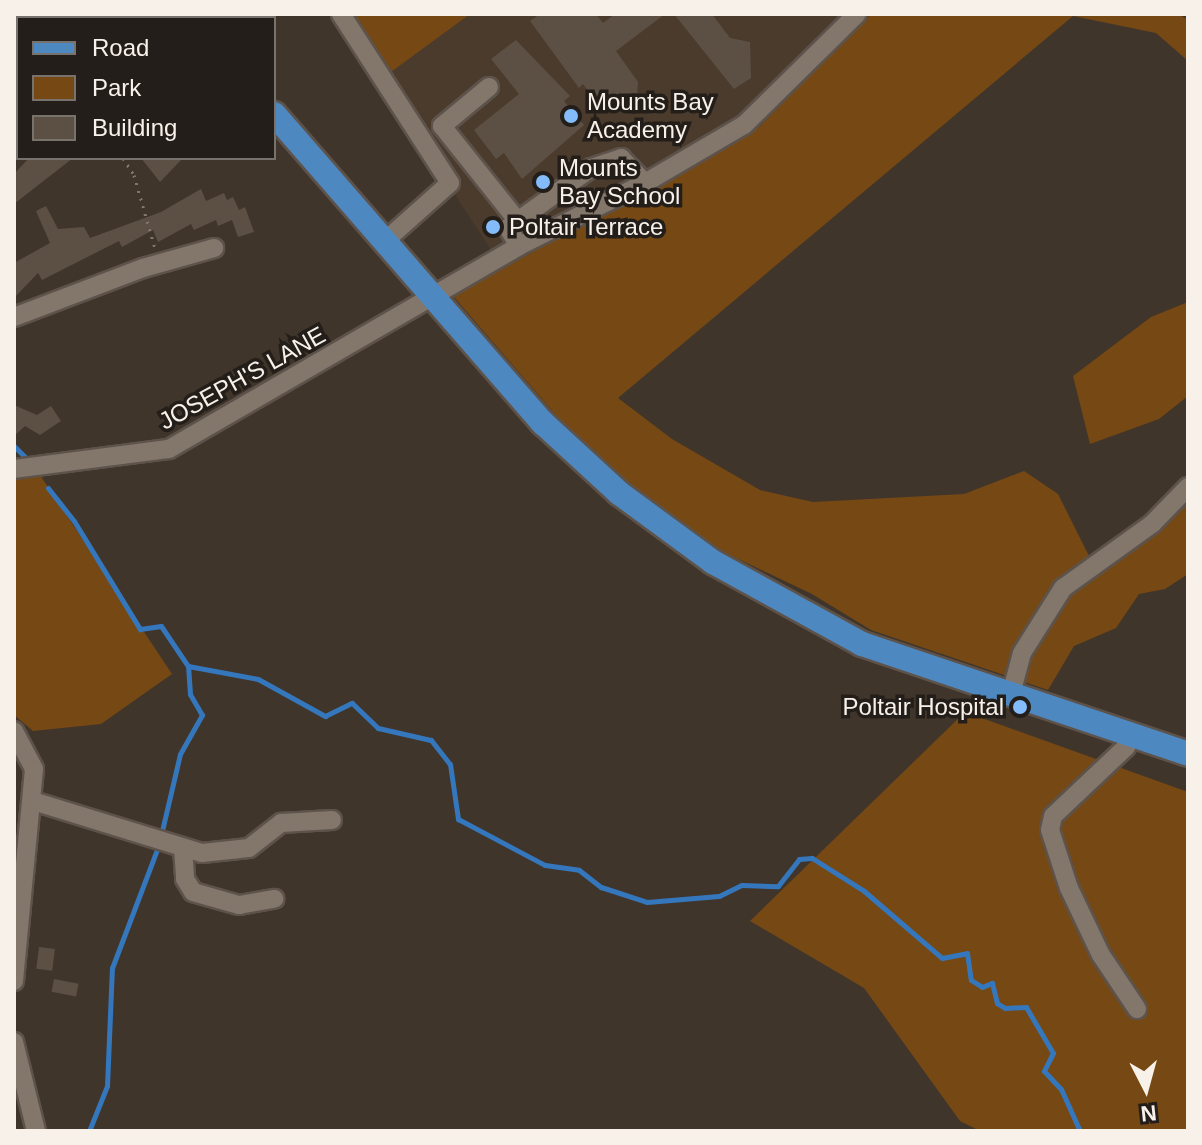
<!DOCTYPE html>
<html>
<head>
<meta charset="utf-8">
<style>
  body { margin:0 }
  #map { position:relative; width:1202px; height:1145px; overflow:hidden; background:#40352b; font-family:Helvetica,sans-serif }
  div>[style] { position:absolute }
  .built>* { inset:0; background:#4b3b2c }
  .green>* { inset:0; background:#764813 }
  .stream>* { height:5px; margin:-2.5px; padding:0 2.5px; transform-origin:2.5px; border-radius:2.5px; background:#3577bc }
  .building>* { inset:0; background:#5c5045; transform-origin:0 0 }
  .path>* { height:3px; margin-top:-1.5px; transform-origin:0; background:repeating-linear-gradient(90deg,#80776e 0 2px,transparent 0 8px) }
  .roads { filter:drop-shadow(2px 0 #5d534b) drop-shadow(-2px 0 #5d534b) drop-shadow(0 2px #5d534b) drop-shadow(0 -2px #5d534b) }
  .minor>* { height:18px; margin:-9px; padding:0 9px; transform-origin:9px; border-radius:9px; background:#83766b }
  .major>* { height:24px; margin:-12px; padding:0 12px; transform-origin:12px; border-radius:12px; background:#4e88c1 }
  .dots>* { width:22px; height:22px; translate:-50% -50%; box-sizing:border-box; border:4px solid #231e19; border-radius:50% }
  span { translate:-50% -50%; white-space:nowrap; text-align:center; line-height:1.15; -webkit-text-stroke:7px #231e19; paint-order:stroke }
  .poi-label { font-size:24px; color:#f8f1ea }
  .left { translate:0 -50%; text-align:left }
  .right { translate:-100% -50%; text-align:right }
  .street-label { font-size:24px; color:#f8f1ea }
  .frame { position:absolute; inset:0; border:16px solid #f8f1ea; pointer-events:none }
  .legend { position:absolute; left:16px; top:16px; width:260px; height:144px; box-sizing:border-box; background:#231e19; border:2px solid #78726d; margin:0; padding:10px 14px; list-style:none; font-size:24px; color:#f8f1ea }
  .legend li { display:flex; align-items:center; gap:16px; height:40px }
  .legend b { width:40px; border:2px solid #78726d }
  .north { position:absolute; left:1106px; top:1049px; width:80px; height:80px; -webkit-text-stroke:6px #231e19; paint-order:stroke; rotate:174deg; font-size:22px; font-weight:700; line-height:32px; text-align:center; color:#f8f1ea }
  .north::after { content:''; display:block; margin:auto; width:28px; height:36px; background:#f8f1ea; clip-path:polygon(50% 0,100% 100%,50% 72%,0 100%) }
</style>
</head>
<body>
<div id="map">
  <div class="built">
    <i style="clip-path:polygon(337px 14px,855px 14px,696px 152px,493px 253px)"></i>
  </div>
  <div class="green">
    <i style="clip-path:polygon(337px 14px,470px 14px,380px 80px)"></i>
    <i style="clip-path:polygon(871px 14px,1178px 14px,1188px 20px,1188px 61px,1156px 33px,1073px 16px,618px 398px,672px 439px,760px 490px,813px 502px,964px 494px,1024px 471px,1058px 494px,1097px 572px,1188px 497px,1188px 574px,1165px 589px,1139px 594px,1116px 628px,1074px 646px,1048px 690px,871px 630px,812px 594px,713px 547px,598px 464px,453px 296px,759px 127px)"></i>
    <i style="clip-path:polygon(1188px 302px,1188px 396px,1159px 419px,1090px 444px,1073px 376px,1151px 317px)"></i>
    <i style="clip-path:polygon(34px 466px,172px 674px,101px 724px,33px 731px,14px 715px,14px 473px)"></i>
    <i style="clip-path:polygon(965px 712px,1188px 792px,1188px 1131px,980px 1131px,960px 1121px,864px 988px,750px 921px)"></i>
  </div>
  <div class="stream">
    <i style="left:14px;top:446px;width:24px;rotate:45deg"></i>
    <i style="left:48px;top:488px;width:42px;rotate:51.8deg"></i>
    <i style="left:74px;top:521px;width:127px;rotate:58.6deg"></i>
    <i style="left:140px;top:629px;width:21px;rotate:-8deg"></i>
    <i style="left:161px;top:626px;width:48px;rotate:56deg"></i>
    <i style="left:188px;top:666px;width:71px;rotate:10.5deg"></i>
    <i style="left:258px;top:679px;width:77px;rotate:28.9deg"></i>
    <i style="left:325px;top:716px;width:30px;rotate:-26deg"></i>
    <i style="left:352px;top:703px;width:36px;rotate:44deg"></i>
    <i style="left:378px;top:728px;width:54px;rotate:12.8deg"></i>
    <i style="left:431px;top:740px;width:31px;rotate:52deg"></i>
    <i style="left:450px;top:764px;width:56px;rotate:81.7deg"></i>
    <i style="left:458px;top:819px;width:98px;rotate:27.9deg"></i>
    <i style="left:545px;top:865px;width:34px;rotate:8deg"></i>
    <i style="left:579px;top:870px;width:28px;rotate:38deg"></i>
    <i style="left:601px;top:887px;width:48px;rotate:18.1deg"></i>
    <i style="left:647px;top:902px;width:72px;rotate:-4.8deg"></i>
    <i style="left:719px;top:896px;width:25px;rotate:-26deg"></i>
    <i style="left:742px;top:885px;width:36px;rotate:2deg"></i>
    <i style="left:778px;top:886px;width:34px;rotate:-52deg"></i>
    <i style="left:799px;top:859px;width:13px;rotate:-4deg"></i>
    <i style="left:812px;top:858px;width:62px;rotate:32.4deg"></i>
    <i style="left:864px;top:891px;width:103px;rotate:40.7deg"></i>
    <i style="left:942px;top:958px;width:25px;rotate:-11deg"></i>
    <i style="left:967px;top:953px;width:27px;rotate:82deg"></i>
    <i style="left:971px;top:980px;width:13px;rotate:32deg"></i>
    <i style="left:982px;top:987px;width:11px;rotate:-22deg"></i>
    <i style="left:992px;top:983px;width:21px;rotate:76deg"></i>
    <i style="left:997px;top:1003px;width:9px;rotate:32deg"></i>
    <i style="left:1005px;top:1008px;width:21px;rotate:-3deg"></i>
    <i style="left:1026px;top:1007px;width:53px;rotate:59.6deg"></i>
    <i style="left:1053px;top:1053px;width:20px;rotate:117deg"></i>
    <i style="left:1044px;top:1071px;width:25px;rotate:47deg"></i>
    <i style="left:1061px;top:1089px;width:46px;rotate:65.7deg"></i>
    <i style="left:161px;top:835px;width:83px;rotate:-76.8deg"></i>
    <i style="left:180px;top:754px;width:45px;rotate:-60.6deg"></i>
    <i style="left:202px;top:715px;width:24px;rotate:-120deg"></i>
    <i style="left:190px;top:694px;width:28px;rotate:-94deg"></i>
    <i style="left:89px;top:1131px;width:48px;rotate:-68.2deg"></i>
    <i style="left:107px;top:1086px;width:118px;rotate:-87.6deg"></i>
    <i style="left:112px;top:968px;width:133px;rotate:-69.2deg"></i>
  </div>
  <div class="building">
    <i style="clip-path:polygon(540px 14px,596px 14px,603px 23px,615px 14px,665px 14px,616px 51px,638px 82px,637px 96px,623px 106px,602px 109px,583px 84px,579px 88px,530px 21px)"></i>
    <i style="clip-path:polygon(674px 14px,712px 14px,730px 38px,750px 42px,751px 78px,734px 89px)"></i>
    <i style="clip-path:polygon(516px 40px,570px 96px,564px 101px,584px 125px,522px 179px,504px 153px,496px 159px,474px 130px,519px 94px,491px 59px)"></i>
    <i style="clip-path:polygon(29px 158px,73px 158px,14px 204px,14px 174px)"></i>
    <i style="clip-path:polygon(141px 158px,183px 158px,160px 182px)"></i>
    <i style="clip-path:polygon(201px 189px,206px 201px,224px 193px,227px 200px,233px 197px,239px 210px,245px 207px,254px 232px,238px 237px,232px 220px,218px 226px,216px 220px,194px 230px,191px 224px,158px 242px,153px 230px,122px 247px,119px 241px,42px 280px,38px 273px,14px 298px,14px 263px,50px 243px,36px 211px,46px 206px,58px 229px,84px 227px,90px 238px,161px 212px)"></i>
    <i style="clip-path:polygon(14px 405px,37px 415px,51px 406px,61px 421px,40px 435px,25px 426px,14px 436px)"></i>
    <i style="left:39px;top:947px;width:16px;height:22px;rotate:7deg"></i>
    <i style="left:54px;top:979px;width:25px;height:13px;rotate:11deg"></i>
  </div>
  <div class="path">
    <i style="left:123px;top:158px;width:20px;rotate:57deg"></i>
    <i style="left:134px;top:175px;width:76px;rotate:74deg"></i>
  </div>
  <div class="roads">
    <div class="minor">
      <i style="left:341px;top:14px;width:201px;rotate:57.2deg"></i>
      <i style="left:450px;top:183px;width:87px;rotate:138.3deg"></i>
      <i style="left:109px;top:18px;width:5px;rotate:-53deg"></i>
      <i style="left:489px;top:87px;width:61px;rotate:140.3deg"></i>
      <i style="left:442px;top:126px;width:120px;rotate:51.4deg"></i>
      <i style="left:14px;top:125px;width:4px;rotate:-27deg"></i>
      <i style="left:519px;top:246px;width:21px;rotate:-121deg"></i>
      <i style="left:508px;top:228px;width:102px;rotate:-35.9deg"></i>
      <i style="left:591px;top:168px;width:32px;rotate:-18deg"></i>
      <i style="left:621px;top:158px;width:35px;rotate:46deg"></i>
      <i style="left:14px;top:317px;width:138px;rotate:-20.8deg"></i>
      <i style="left:143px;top:268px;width:74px;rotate:-15.7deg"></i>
      <i style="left:14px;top:469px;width:156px;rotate:-7.4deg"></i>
      <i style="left:169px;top:449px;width:405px;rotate:-30.1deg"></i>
      <i style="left:519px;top:246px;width:141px;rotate:-26.6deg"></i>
      <i style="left:645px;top:183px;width:115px;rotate:-30.4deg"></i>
      <i style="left:744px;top:125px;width:158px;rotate:-44.5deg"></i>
      <i style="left:1011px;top:694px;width:42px;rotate:-75deg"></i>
      <i style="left:1022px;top:653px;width:77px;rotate:-57.8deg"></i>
      <i style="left:1063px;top:588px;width:110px;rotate:-35.7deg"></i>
      <i style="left:1152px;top:524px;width:52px;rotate:-45.8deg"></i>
      <i style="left:14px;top:731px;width:43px;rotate:62.2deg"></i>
      <i style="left:34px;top:769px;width:213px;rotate:95.4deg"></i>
      <i style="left:1130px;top:736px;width:12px;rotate:110deg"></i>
      <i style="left:1126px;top:747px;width:100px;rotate:136.6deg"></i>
      <i style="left:1053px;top:816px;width:14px;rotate:102deg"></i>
      <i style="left:1050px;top:830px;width:61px;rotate:71.9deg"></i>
      <i style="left:1069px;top:888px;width:74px;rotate:64.5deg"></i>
      <i style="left:1101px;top:955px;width:65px;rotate:56.3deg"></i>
      <i style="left:33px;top:801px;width:177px;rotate:17.1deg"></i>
      <i style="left:202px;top:853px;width:47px;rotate:-6.1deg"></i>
      <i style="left:249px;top:848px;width:41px;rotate:-38deg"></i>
      <i style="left:281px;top:823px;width:51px;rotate:-3.4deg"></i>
      <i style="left:183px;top:848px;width:31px;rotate:86deg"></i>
      <i style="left:185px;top:879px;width:15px;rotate:58deg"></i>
      <i style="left:193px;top:892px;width:48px;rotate:15.8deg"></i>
      <i style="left:239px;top:905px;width:36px;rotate:-10deg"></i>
      <i style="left:14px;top:1042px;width:92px;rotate:76.1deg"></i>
    </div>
    <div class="major">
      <i style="left:86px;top:14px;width:8px;rotate:30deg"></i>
      <i style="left:274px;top:114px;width:410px;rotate:49deg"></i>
      <i style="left:543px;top:423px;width:103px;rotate:42.6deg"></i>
      <i style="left:619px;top:493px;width:117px;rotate:36.3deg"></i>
      <i style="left:713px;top:562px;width:170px;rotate:28.8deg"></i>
      <i style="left:862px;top:644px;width:344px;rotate:18.6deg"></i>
    </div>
  </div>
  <div class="dots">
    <i style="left:571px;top:116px;background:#84bcfb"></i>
    <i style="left:543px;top:182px;background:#84bcfb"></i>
    <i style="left:493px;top:227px;background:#84bcfb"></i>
    <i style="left:1020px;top:707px;background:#84bcfb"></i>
  </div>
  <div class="poi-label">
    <span class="left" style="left:587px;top:116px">Mounts Bay<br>Academy</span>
    <span class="left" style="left:559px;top:182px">Mounts<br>Bay School</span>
    <span class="left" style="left:509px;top:227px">Poltair Terrace</span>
    <span class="right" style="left:1004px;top:707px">Poltair Hospital</span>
  </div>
  <div class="street-label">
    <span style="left:242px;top:378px;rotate:-29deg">JOSEPH'S LANE</span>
  </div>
  <div class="frame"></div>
  <ul class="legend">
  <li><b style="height:10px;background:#4e88c1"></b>Road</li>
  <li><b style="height:22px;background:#764813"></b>Park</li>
  <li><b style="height:22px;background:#5c5045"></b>Building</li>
  </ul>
  <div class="north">N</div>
</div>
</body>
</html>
